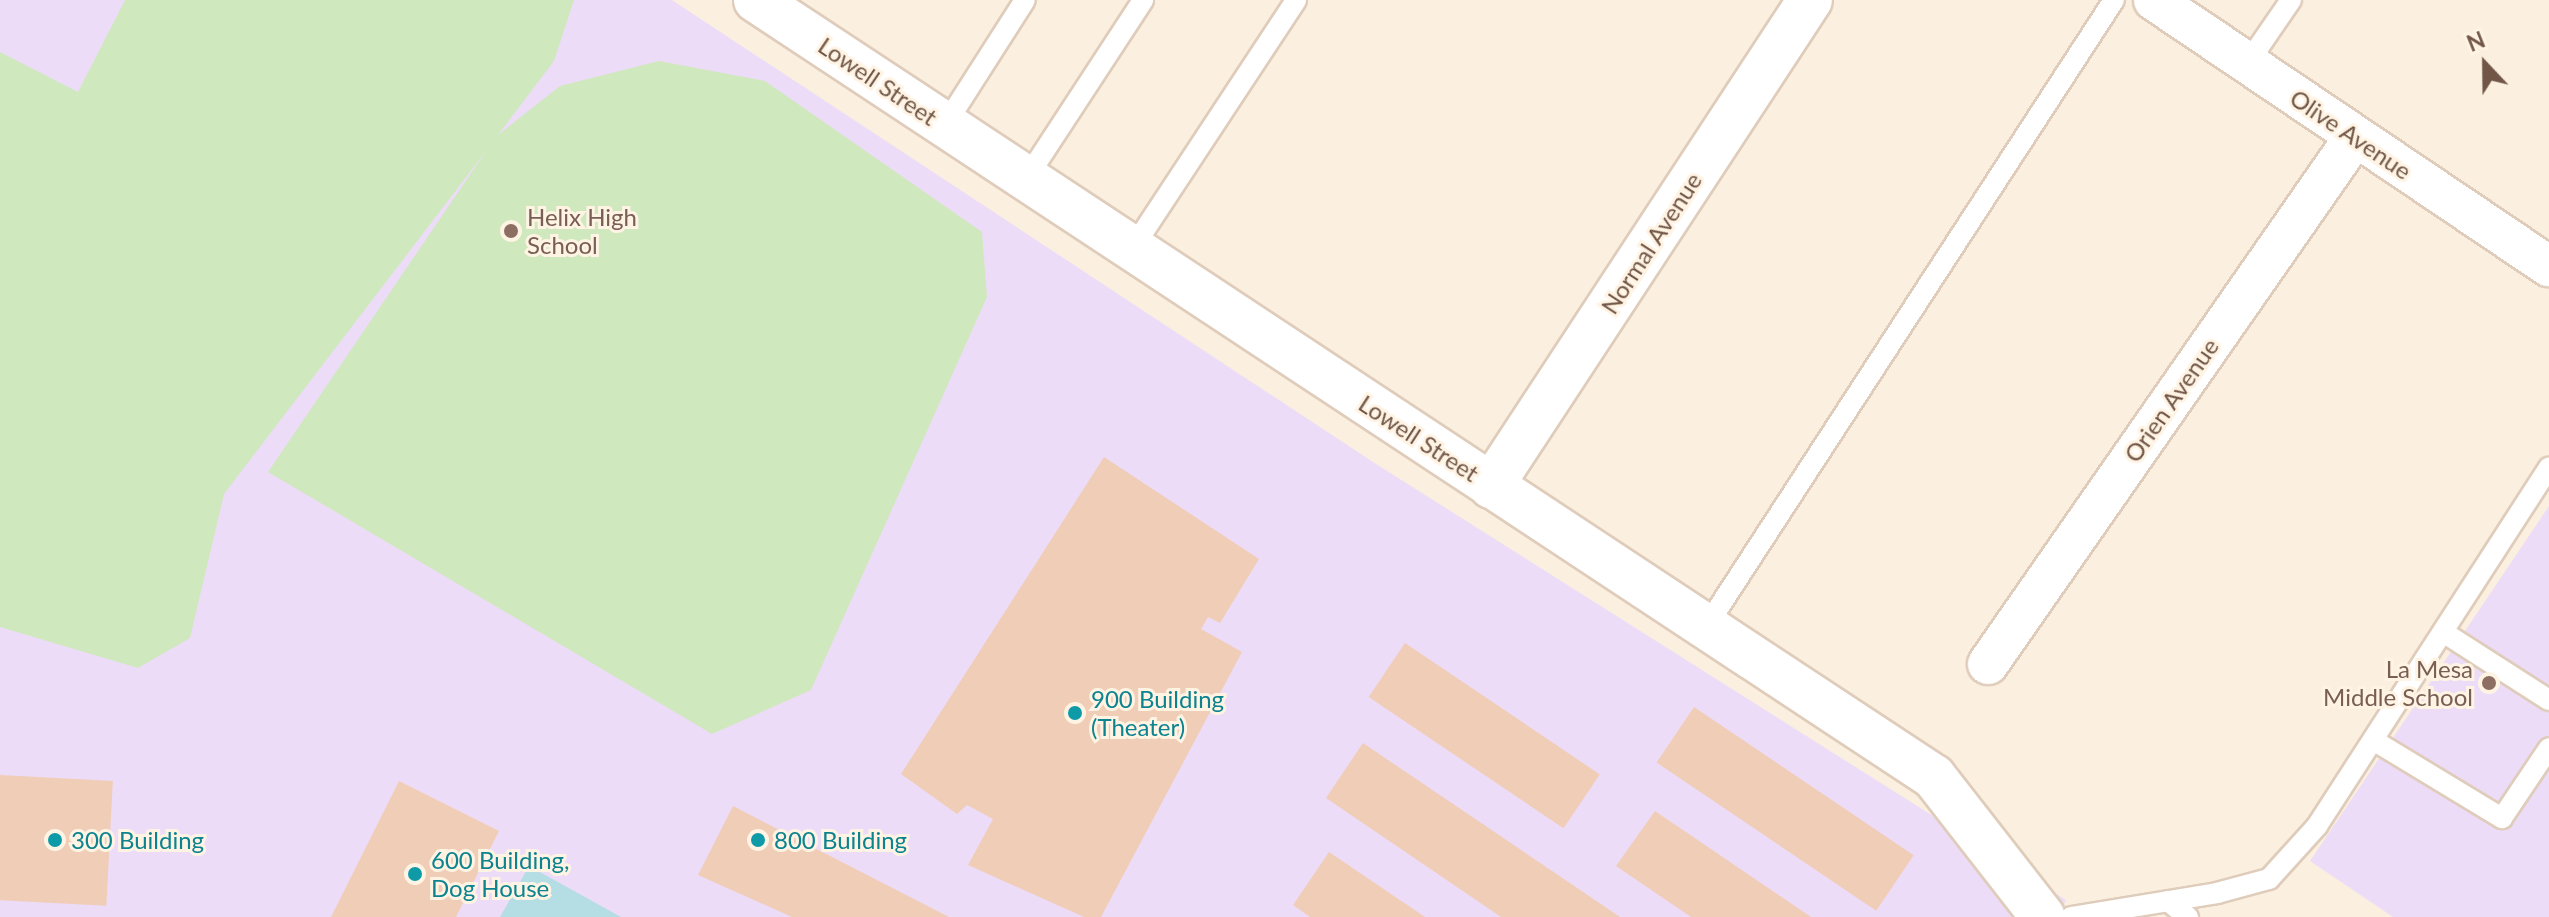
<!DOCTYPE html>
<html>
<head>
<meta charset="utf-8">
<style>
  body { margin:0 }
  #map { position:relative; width:2549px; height:917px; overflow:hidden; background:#fbf0df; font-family:Lato,sans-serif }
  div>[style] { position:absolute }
  .education>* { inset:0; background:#eddcf7 }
  .green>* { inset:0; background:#cfe8be }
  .water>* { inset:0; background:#b4dde4 }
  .building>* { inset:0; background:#f0cdb7; transform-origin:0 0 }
  .roads { filter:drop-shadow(2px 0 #dfccbb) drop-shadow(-2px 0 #dfccbb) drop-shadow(0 2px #dfccbb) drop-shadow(0 -2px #dfccbb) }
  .lane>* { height:20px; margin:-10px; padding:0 10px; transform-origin:10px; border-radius:10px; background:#fff }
  .street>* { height:40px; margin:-20px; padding:0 20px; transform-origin:20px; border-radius:20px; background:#fff }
  .secondary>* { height:44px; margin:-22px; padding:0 22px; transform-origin:22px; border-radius:22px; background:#fff }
  .dots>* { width:22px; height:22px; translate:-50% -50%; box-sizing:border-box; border:4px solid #fff4e4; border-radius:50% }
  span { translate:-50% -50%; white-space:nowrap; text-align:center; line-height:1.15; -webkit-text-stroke:6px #fff4e4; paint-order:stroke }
  .street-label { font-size:24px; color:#715647 }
  .education-label { font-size:24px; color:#785e54 }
  .left { translate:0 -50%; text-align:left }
  .right { translate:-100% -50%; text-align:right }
  .culture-label { font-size:24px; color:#0d838f }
  .north { position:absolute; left:2445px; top:24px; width:80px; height:80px; -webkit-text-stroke:6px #fff4e4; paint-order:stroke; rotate:338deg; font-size:22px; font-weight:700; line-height:32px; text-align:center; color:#715647 }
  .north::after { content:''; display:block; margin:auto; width:28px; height:36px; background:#715647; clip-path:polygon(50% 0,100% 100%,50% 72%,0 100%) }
</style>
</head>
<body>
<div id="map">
  <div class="education">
    <i style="clip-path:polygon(0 0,672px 0,1373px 462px,2066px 900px,2058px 917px,0 917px)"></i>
    <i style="clip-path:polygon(2549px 506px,2549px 917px,2393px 917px,2310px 861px)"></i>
  </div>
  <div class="green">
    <i style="clip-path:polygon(125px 0,574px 0,554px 61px,498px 135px,560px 86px,659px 61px,765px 81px,982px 232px,987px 297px,811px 690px,712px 734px,268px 472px,486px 151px,224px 494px,190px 638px,138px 668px,0 627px,0 52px,78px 92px)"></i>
  </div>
  <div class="water">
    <i style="clip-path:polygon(529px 866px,621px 917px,500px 917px)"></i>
  </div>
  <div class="building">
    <i style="clip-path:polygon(1104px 457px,1259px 559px,1220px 623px,1208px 617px,1201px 629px,1242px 652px,1101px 917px,1084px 917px,968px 865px,993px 819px,967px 805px,957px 814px,901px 774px)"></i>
    <i style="left:1405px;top:643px;width:235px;height:65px;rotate:34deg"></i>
    <i style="left:1694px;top:707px;width:265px;height:67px;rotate:34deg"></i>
    <i style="clip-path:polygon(1363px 743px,1620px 917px,1501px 917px,1326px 798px)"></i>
    <i style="left:0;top:775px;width:113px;height:125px;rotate:3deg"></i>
    <i style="clip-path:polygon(399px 781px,499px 831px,456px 917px,331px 917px)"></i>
    <i style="clip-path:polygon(733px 806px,949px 917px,792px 917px,698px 875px)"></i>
    <i style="clip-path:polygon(1655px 811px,1811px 917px,1691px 917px,1616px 866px)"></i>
    <i style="clip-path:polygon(1329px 852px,1425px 917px,1310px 917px,1293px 905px)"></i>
  </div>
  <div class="roads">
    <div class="lane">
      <i style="left:2247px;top:64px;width:78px;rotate:-55.5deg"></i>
      <i style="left:945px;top:125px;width:148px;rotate:-57.4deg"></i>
      <i style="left:1026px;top:179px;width:214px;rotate:-56.8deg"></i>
      <i style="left:1132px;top:249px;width:298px;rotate:-56.6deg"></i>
      <i style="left:1706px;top:627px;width:748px;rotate:-56.95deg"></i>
      <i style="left:2443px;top:632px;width:126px;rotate:32.7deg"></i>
      <i style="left:2373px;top:740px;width:151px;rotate:31.2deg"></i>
      <i style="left:2502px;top:818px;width:84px;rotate:-56.1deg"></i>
      <i style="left:2168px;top:901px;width:26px;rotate:39deg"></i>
      <i style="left:2071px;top:917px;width:148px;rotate:-9.3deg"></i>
      <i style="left:2217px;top:893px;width:54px;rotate:-15.1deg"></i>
      <i style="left:2269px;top:879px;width:72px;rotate:-47.8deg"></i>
      <i style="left:2317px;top:826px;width:427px;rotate:-57.1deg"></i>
    </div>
    <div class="street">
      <i style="left:2154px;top:0;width:476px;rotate:34deg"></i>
      <i style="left:1988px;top:664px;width:642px;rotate:-55.15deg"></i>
    </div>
    <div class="secondary">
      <i style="left:756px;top:0;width:1411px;rotate:33.41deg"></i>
      <i style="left:1934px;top:777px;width:177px;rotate:52.1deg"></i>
      <i style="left:1491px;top:486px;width:581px;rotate:-56.72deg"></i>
    </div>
  </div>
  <div class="dots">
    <i style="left:511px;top:231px;background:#8d6e63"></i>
    <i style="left:2489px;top:683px;background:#8d6e63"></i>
    <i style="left:1075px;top:713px;background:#0f9aa8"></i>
    <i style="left:55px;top:840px;background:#0f9aa8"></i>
    <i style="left:758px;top:840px;background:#0f9aa8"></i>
    <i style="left:415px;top:874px;background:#0f9aa8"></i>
  </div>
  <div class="street-label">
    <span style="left:878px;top:81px;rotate:34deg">Lowell Street</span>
    <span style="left:2351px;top:134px;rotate:34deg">Olive Avenue</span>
    <span style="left:1651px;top:243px;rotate:-57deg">Normal Avenue</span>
    <span style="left:2171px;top:400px;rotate:-55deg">Orien Avenue</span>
    <span style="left:1419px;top:438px;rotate:33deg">Lowell Street</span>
  </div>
  <div class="education-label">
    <span class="left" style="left:527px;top:231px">Helix High<br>School</span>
    <span class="right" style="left:2473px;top:683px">La Mesa<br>Middle School</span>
  </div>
  <div class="culture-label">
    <span class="left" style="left:1091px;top:713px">900 Building<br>(Theater)</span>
    <span class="left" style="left:71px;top:840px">300 Building</span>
    <span class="left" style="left:774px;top:840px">800 Building</span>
    <span class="left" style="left:431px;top:874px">600 Building,<br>Dog House</span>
  </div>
  <div class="north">N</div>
</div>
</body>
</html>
